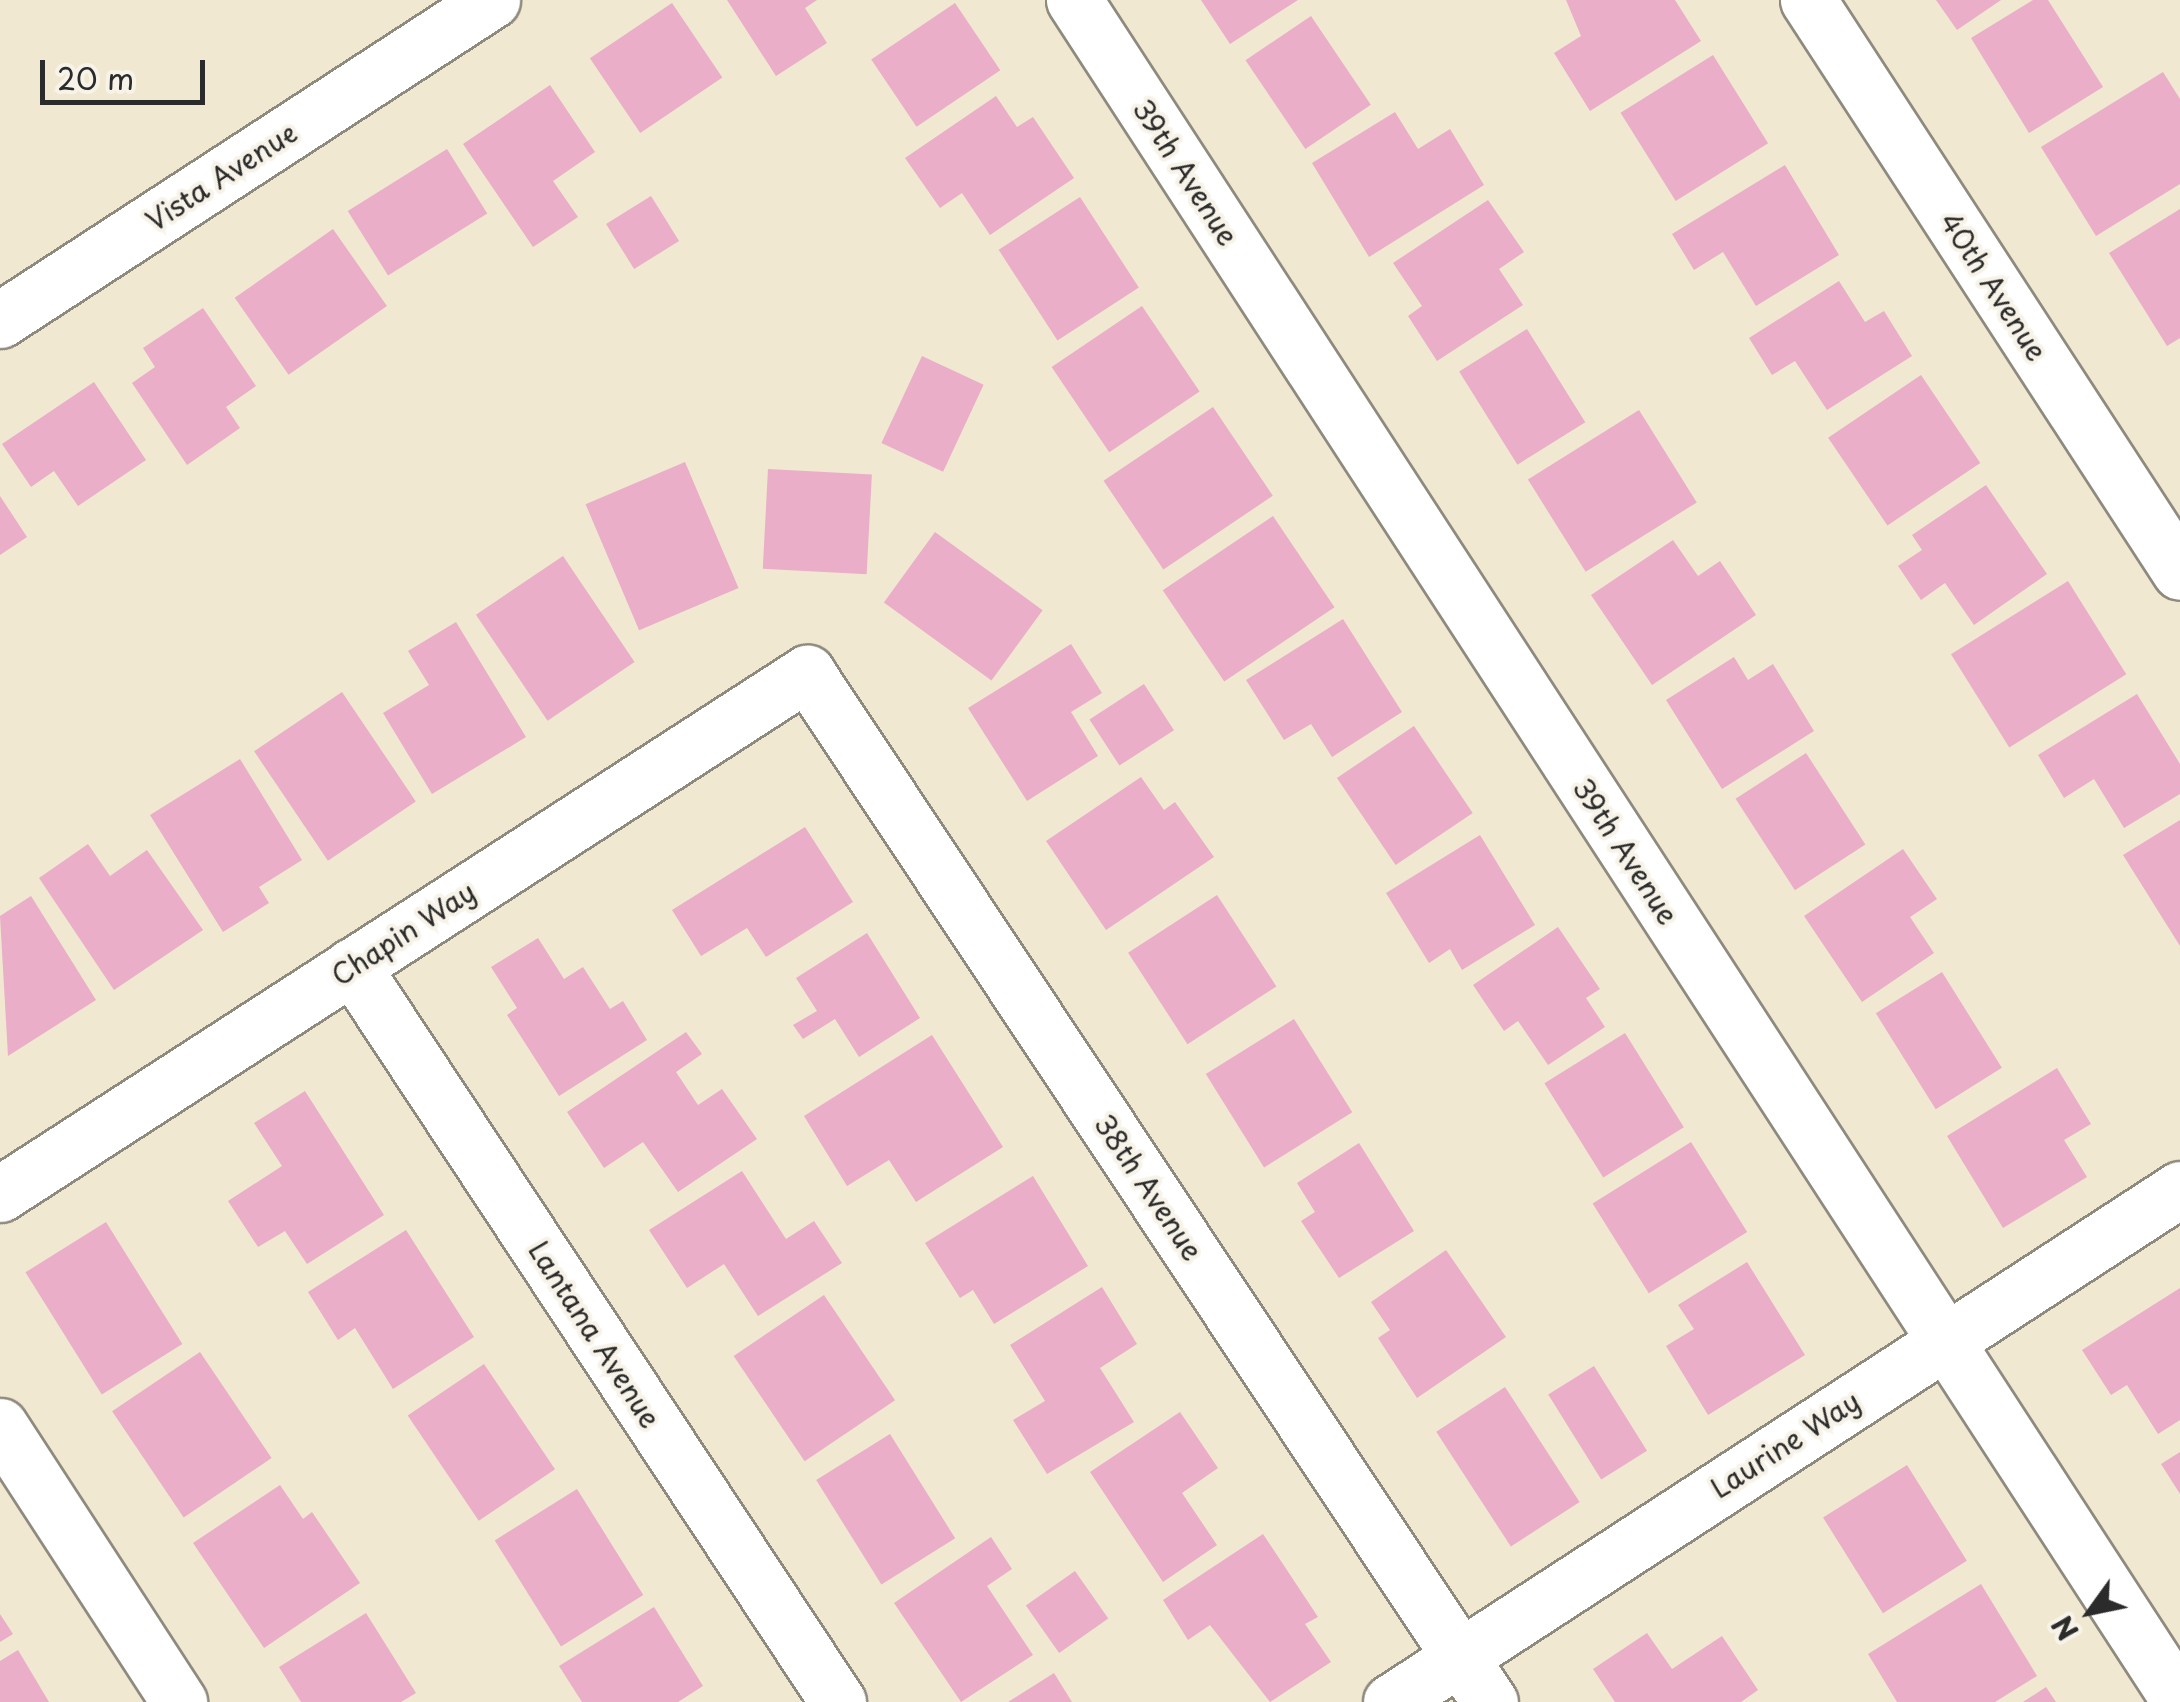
<!DOCTYPE html>
<html>
<head>
<meta charset="utf-8">
<style>
  body { margin:0 }
  #map { position:relative; width:2180px; height:1702px; overflow:hidden; background:#f0e8d0; font-family:"Playpen Sans",sans-serif }
  div>[style] { position:absolute }
  .building>* { inset:0; background:#eaaec9; transform-origin:0 0 }
  .roads { filter:drop-shadow(2px 0 #8e8a7e) drop-shadow(-2px 0 #8e8a7e) drop-shadow(0 2px #8e8a7e) drop-shadow(0 -2px #8e8a7e) }
  .street>* { height:55px; margin:-27.5px; padding:0 27.5px; transform-origin:27.5px; border-radius:27.5px; background:#fff }
  span { translate:-50% -50%; white-space:nowrap; text-align:center; line-height:1.15; -webkit-text-stroke:8px #f7f3e8; paint-order:stroke }
  .street-label { font-size:28px; color:#2b2b2b }
  .north { position:absolute; left:2040px; top:1562px; width:100px; height:100px; -webkit-text-stroke:8px #f7f3e8; paint-order:stroke; rotate:237deg; font-size:28px; font-weight:700; line-height:40px; text-align:center; color:#2b2b2b }
  .north::after { content:''; display:block; margin:auto; width:35px; height:45px; background:#2b2b2b; clip-path:polygon(50% 0,100% 100%,50% 72%,0 100%) }
  .scale { position:absolute; left:40px; top:60px; width:165px; height:45px; box-sizing:border-box; border:5px solid #2b2b2b; border-top:0; padding-left:12px; font-size:30px; line-height:35px; white-space:nowrap; color:#2b2b2b; -webkit-text-stroke:8px #f7f3e8; paint-order:stroke }
</style>
</head>
<body>
<div id="map">
  <div class="building">
    <i style="clip-path:polygon(727px 0,817px 0,805px 8px,827px 43px,776px 76px)"></i>
    <i style="clip-path:polygon(1201px 0,1298px 0,1230px 44px)"></i>
    <i style="clip-path:polygon(1566px 0,1675px 0,1701px 41px,1590px 111px,1554px 53px,1581px 36px)"></i>
    <i style="clip-path:polygon(1936px 0,2001px 0,1957px 30px)"></i>
    <i style="clip-path:polygon(2033px 0,2048px 0,2103px 87px,2029px 133px,1971px 38px)"></i>
    <i style="left:672px;top:3px;width:90px;height:99px;rotate:56deg"></i>
    <i style="left:955px;top:3px;width:81px;height:101px;rotate:56deg"></i>
    <i style="left:1311px;top:16px;width:107px;height:79px;rotate:56deg"></i>
    <i style="left:1713px;top:55px;width:104px;height:109px;rotate:58deg"></i>
    <i style="clip-path:polygon(2163px 72px,2180px 99px,2180px 184px,2096px 236px,2041px 147px)"></i>
    <i style="clip-path:polygon(550px 85px,595px 152px,553px 181px,578px 217px,533px 247px,463px 144px)"></i>
    <i style="clip-path:polygon(996px 96px,1017px 127px,1033px 117px,1074px 178px,990px 235px,962px 193px,940px 208px,905px 158px)"></i>
    <i style="clip-path:polygon(1395px 112px,1418px 149px,1450px 129px,1484px 185px,1369px 257px,1312px 163px)"></i>
    <i style="left:447px;top:149px;width:76px;height:117px;rotate:58deg"></i>
    <i style="clip-path:polygon(1785px 165px,1839px 255px,1756px 306px,1723px 252px,1694px 270px,1672px 234px)"></i>
    <i style="left:651px;top:196px;width:53px;height:53px;rotate:58deg"></i>
    <i style="left:1080px;top:197px;width:108px;height:97px;rotate:57deg"></i>
    <i style="clip-path:polygon(1488px 200px,1524px 252px,1499px 269px,1523px 305px,1437px 361px,1408px 316px,1422px 306px,1393px 263px)"></i>
    <i style="clip-path:polygon(2180px 209px,2180px 338px,2167px 346px,2109px 253px)"></i>
    <i style="left:333px;top:229px;width:94px;height:120px;rotate:55deg"></i>
    <i style="clip-path:polygon(1839px 281px,1865px 322px,1884px 311px,1912px 356px,1827px 410px,1795px 361px,1772px 375px,1749px 338px)"></i>
    <i style="left:1142px;top:306px;width:103px;height:109px;rotate:56deg"></i>
    <i style="clip-path:polygon(203px 308px,256px 386px,226px 407px,240px 428px,187px 465px,132px 383px,155px 367px,143px 348px)"></i>
    <i style="left:1527px;top:329px;width:110px;height:80px;rotate:58deg"></i>
    <i style="left:922px;top:356px;width:68px;height:96px;rotate:25deg"></i>
    <i style="left:1921px;top:375px;width:106px;height:112px;rotate:56deg"></i>
    <i style="clip-path:polygon(94px 382px,146px 460px,78px 506px,54px 471px,31px 487px,2px 444px)"></i>
    <i style="left:1213px;top:407px;width:107px;height:132px;rotate:56deg"></i>
    <i style="left:1639px;top:410px;width:109px;height:131px;rotate:58deg"></i>
    <i style="left:685px;top:462px;width:137px;height:108px;rotate:67deg"></i>
    <i style="left:768px;top:469px;width:104px;height:100px;rotate:3deg"></i>
    <i style="clip-path:polygon(1986px 485px,2047px 574px,1974px 625px,1945px 583px,1921px 600px,1898px 566px,1922px 550px,1912px 535px)"></i>
    <i style="clip-path:polygon(0 496px,27px 537px,0 555px)"></i>
    <i style="left:1273px;top:516px;width:110px;height:133px;rotate:56deg"></i>
    <i style="left:935px;top:532px;width:133px;height:87px;rotate:36deg"></i>
    <i style="clip-path:polygon(1673px 540px,1698px 576px,1720px 561px,1756px 615px,1652px 685px,1591px 595px)"></i>
    <i style="left:563px;top:556px;width:128px;height:105px;rotate:56deg"></i>
    <i style="left:2068px;top:581px;width:110px;height:138px;rotate:58deg"></i>
    <i style="clip-path:polygon(1343px 619px,1402px 712px,1332px 757px,1311px 724px,1284px 740px,1246px 680px)"></i>
    <i style="clip-path:polygon(456px 622px,526px 737px,432px 794px,383px 713px,429px 685px,408px 651px)"></i>
    <i style="clip-path:polygon(1071px 644px,1102px 693px,1071px 712px,1098px 756px,1027px 801px,968px 708px)"></i>
    <i style="clip-path:polygon(1734px 657px,1748px 680px,1773px 664px,1814px 731px,1722px 789px,1666px 700px)"></i>
    <i style="left:1144px;top:684px;width:55px;height:65px;rotate:57deg"></i>
    <i style="left:342px;top:692px;width:132px;height:106px;rotate:56deg"></i>
    <i style="clip-path:polygon(2137px 694px,2180px 764px,2180px 794px,2124px 828px,2094px 779px,2064px 798px,2038px 755px)"></i>
    <i style="left:1414px;top:726px;width:105px;height:93px;rotate:56deg"></i>
    <i style="left:1806px;top:753px;width:109px;height:84px;rotate:57deg"></i>
    <i style="clip-path:polygon(240px 759px,302px 860px,259px 887px,269px 903px,223px 932px,150px 815px)"></i>
    <i style="clip-path:polygon(1141px 777px,1164px 810px,1175px 802px,1214px 857px,1106px 930px,1046px 841px)"></i>
    <i style="clip-path:polygon(2180px 820px,2180px 946px,2123px 855px)"></i>
    <i style="clip-path:polygon(805px 827px,853px 902px,766px 957px,747px 928px,701px 956px,672px 910px)"></i>
    <i style="clip-path:polygon(1480px 835px,1535px 925px,1462px 970px,1450px 949px,1429px 963px,1386px 893px)"></i>
    <i style="clip-path:polygon(88px 844px,110px 876px,147px 850px,203px 930px,114px 990px,39px 878px)"></i>
    <i style="clip-path:polygon(1903px 849px,1937px 899px,1910px 917px,1934px 953px,1862px 1002px,1804px 916px)"></i>
    <i style="left:1217px;top:895px;width:109px;height:106px;rotate:57deg"></i>
    <i style="clip-path:polygon(31px 896px,96px 1000px,8px 1056px,0 916px)"></i>
    <i style="clip-path:polygon(1558px 927px,1600px 989px,1586px 998px,1605px 1027px,1548px 1065px,1518px 1021px,1504px 1031px,1473px 985px)"></i>
    <i style="clip-path:polygon(867px 933px,920px 1018px,859px 1057px,835px 1019px,803px 1039px,793px 1025px,817px 1011px,796px 978px)"></i>
    <i style="clip-path:polygon(538px 938px,564px 979px,583px 967px,610px 1009px,623px 1001px,647px 1040px,559px 1096px,507px 1015px,517px 1008px,491px 967px)"></i>
    <i style="left:1942px;top:972px;width:113px;height:78px;rotate:58deg"></i>
    <i style="left:1294px;top:1019px;width:110px;height:104px;rotate:58deg"></i>
    <i style="clip-path:polygon(686px 1032px,702px 1054px,676px 1072px,698px 1105px,722px 1089px,757px 1139px,678px 1192px,643px 1142px,604px 1168px,567px 1112px)"></i>
    <i style="left:1625px;top:1033px;width:111px;height:95px;rotate:58deg"></i>
    <i style="clip-path:polygon(932px 1035px,1003px 1147px,916px 1202px,889px 1160px,847px 1186px,804px 1116px)"></i>
    <i style="clip-path:polygon(2057px 1068px,2091px 1124px,2064px 1140px,2087px 1177px,2003px 1228px,1947px 1136px)"></i>
    <i style="clip-path:polygon(305px 1091px,384px 1215px,307px 1264px,285px 1231px,258px 1247px,228px 1201px,282px 1166px,254px 1123px)"></i>
    <i style="left:1691px;top:1142px;width:106px;height:116px;rotate:58deg"></i>
    <i style="clip-path:polygon(1359px 1143px,1414px 1231px,1339px 1278px,1301px 1221px,1315px 1212px,1297px 1183px)"></i>
    <i style="clip-path:polygon(742px 1171px,786px 1239px,814px 1221px,842px 1263px,758px 1316px,724px 1264px,687px 1288px,649px 1230px)"></i>
    <i style="clip-path:polygon(1033px 1176px,1088px 1266px,994px 1324px,973px 1290px,960px 1298px,925px 1243px)"></i>
    <i style="left:106px;top:1222px;width:144px;height:95px;rotate:58deg"></i>
    <i style="clip-path:polygon(406px 1230px,474px 1337px,393px 1389px,355px 1328px,338px 1340px,308px 1292px)"></i>
    <i style="clip-path:polygon(1446px 1250px,1506px 1337px,1417px 1398px,1378px 1338px,1390px 1330px,1371px 1302px)"></i>
    <i style="clip-path:polygon(1747px 1262px,1805px 1355px,1708px 1415px,1666px 1346px,1694px 1329px,1678px 1305px)"></i>
    <i style="clip-path:polygon(1102px 1287px,1137px 1344px,1100px 1368px,1134px 1422px,1047px 1474px,1013px 1420px,1045px 1401px,1010px 1345px)"></i>
    <i style="clip-path:polygon(2180px 1288px,2180px 1420px,2158px 1434px,2127px 1385px,2111px 1395px,2082px 1350px)"></i>
    <i style="left:824px;top:1295px;width:127px;height:109px;rotate:56deg"></i>
    <i style="left:200px;top:1352px;width:128px;height:106px;rotate:56deg"></i>
    <i style="left:484px;top:1364px;width:127px;height:92px;rotate:56deg"></i>
    <i style="left:1594px;top:1366px;width:100px;height:54px;rotate:58deg"></i>
    <i style="left:1505px;top:1387px;width:137px;height:82px;rotate:57deg"></i>
    <i style="clip-path:polygon(1180px 1412px,1218px 1468px,1182px 1493px,1217px 1545px,1163px 1582px,1090px 1472px)"></i>
    <i style="left:890px;top:1434px;width:123px;height:87px;rotate:58deg"></i>
    <i style="clip-path:polygon(2180px 1452px,2180px 1494px,2161px 1464px)"></i>
    <i style="left:1907px;top:1465px;width:113px;height:99px;rotate:58deg"></i>
    <i style="clip-path:polygon(280px 1485px,303px 1519px,312px 1512px,360px 1583px,264px 1648px,193px 1543px)"></i>
    <i style="left:577px;top:1489px;width:125px;height:97px;rotate:58deg"></i>
    <i style="clip-path:polygon(1263px 1534px,1318px 1617px,1305px 1624px,1331px 1662px,1270px 1702px,1210px 1625px,1188px 1640px,1163px 1600px)"></i>
    <i style="clip-path:polygon(991px 1537px,1012px 1569px,987px 1586px,1033px 1655px,961px 1702px,894px 1603px)"></i>
    <i style="left:1075px;top:1571px;width:58px;height:60px;rotate:55deg"></i>
    <i style="clip-path:polygon(1981px 1584px,2037px 1676px,1995px 1702px,1897px 1702px,1868px 1654px)"></i>
    <i style="clip-path:polygon(654px 1607px,703px 1686px,678px 1702px,582px 1702px,559px 1666px)"></i>
    <i style="clip-path:polygon(366px 1613px,416px 1693px,401px 1702px,301px 1702px,279px 1667px)"></i>
    <i style="clip-path:polygon(0 1614px,13px 1634px,0 1642px)"></i>
    <i style="clip-path:polygon(1647px 1633px,1672px 1669px,1722px 1636px,1758px 1690px,1741px 1702px,1615px 1702px,1593px 1669px)"></i>
    <i style="clip-path:polygon(18px 1650px,49px 1702px,0 1702px,0 1661px)"></i>
    <i style="clip-path:polygon(1054px 1673px,1072px 1702px,1008px 1702px)"></i>
    <i style="clip-path:polygon(2046px 1687px,2056px 1702px,2023px 1702px)"></i>
  </div>
  <div class="roads">
    <div class="street">
      <i style="left:1074px;top:0;width:2030px;rotate:56.98deg"></i>
      <i style="left:1808px;top:0;width:682px;rotate:56.96deg"></i>
      <i style="left:0;top:320px;width:587px;rotate:-33.04deg"></i>
      <i style="left:352px;top:966px;width:882px;rotate:56.56deg"></i>
      <i style="left:0;top:1194px;width:961px;rotate:-32.85deg"></i>
      <i style="left:807px;top:673px;width:1235px;rotate:56.43deg"></i>
      <i style="left:0;top:1426px;width:329px;rotate:57deg"></i>
      <i style="left:1391px;top:1702px;width:941px;rotate:-33.03deg"></i>
    </div>
  </div>
  <div class="street-label">
    <span style="left:1186px;top:172px;rotate:57deg">39th Avenue</span>
    <span style="left:221px;top:176px;rotate:-33deg">Vista Avenue</span>
    <span style="left:1994px;top:286px;rotate:57deg">40th Avenue</span>
    <span style="left:1626px;top:851px;rotate:57deg">39th Avenue</span>
    <span style="left:403px;top:933px;rotate:-33deg">Chapin Way</span>
    <span style="left:1149px;top:1187px;rotate:56deg">38th Avenue</span>
    <span style="left:595px;top:1334px;rotate:57deg">Lantana Avenue</span>
    <span style="left:1785px;top:1444px;rotate:-33deg">Laurine Way</span>
  </div>
  <div class="north">N</div>
  <div class="scale">20 m</div>
</div>
</body>
</html>
